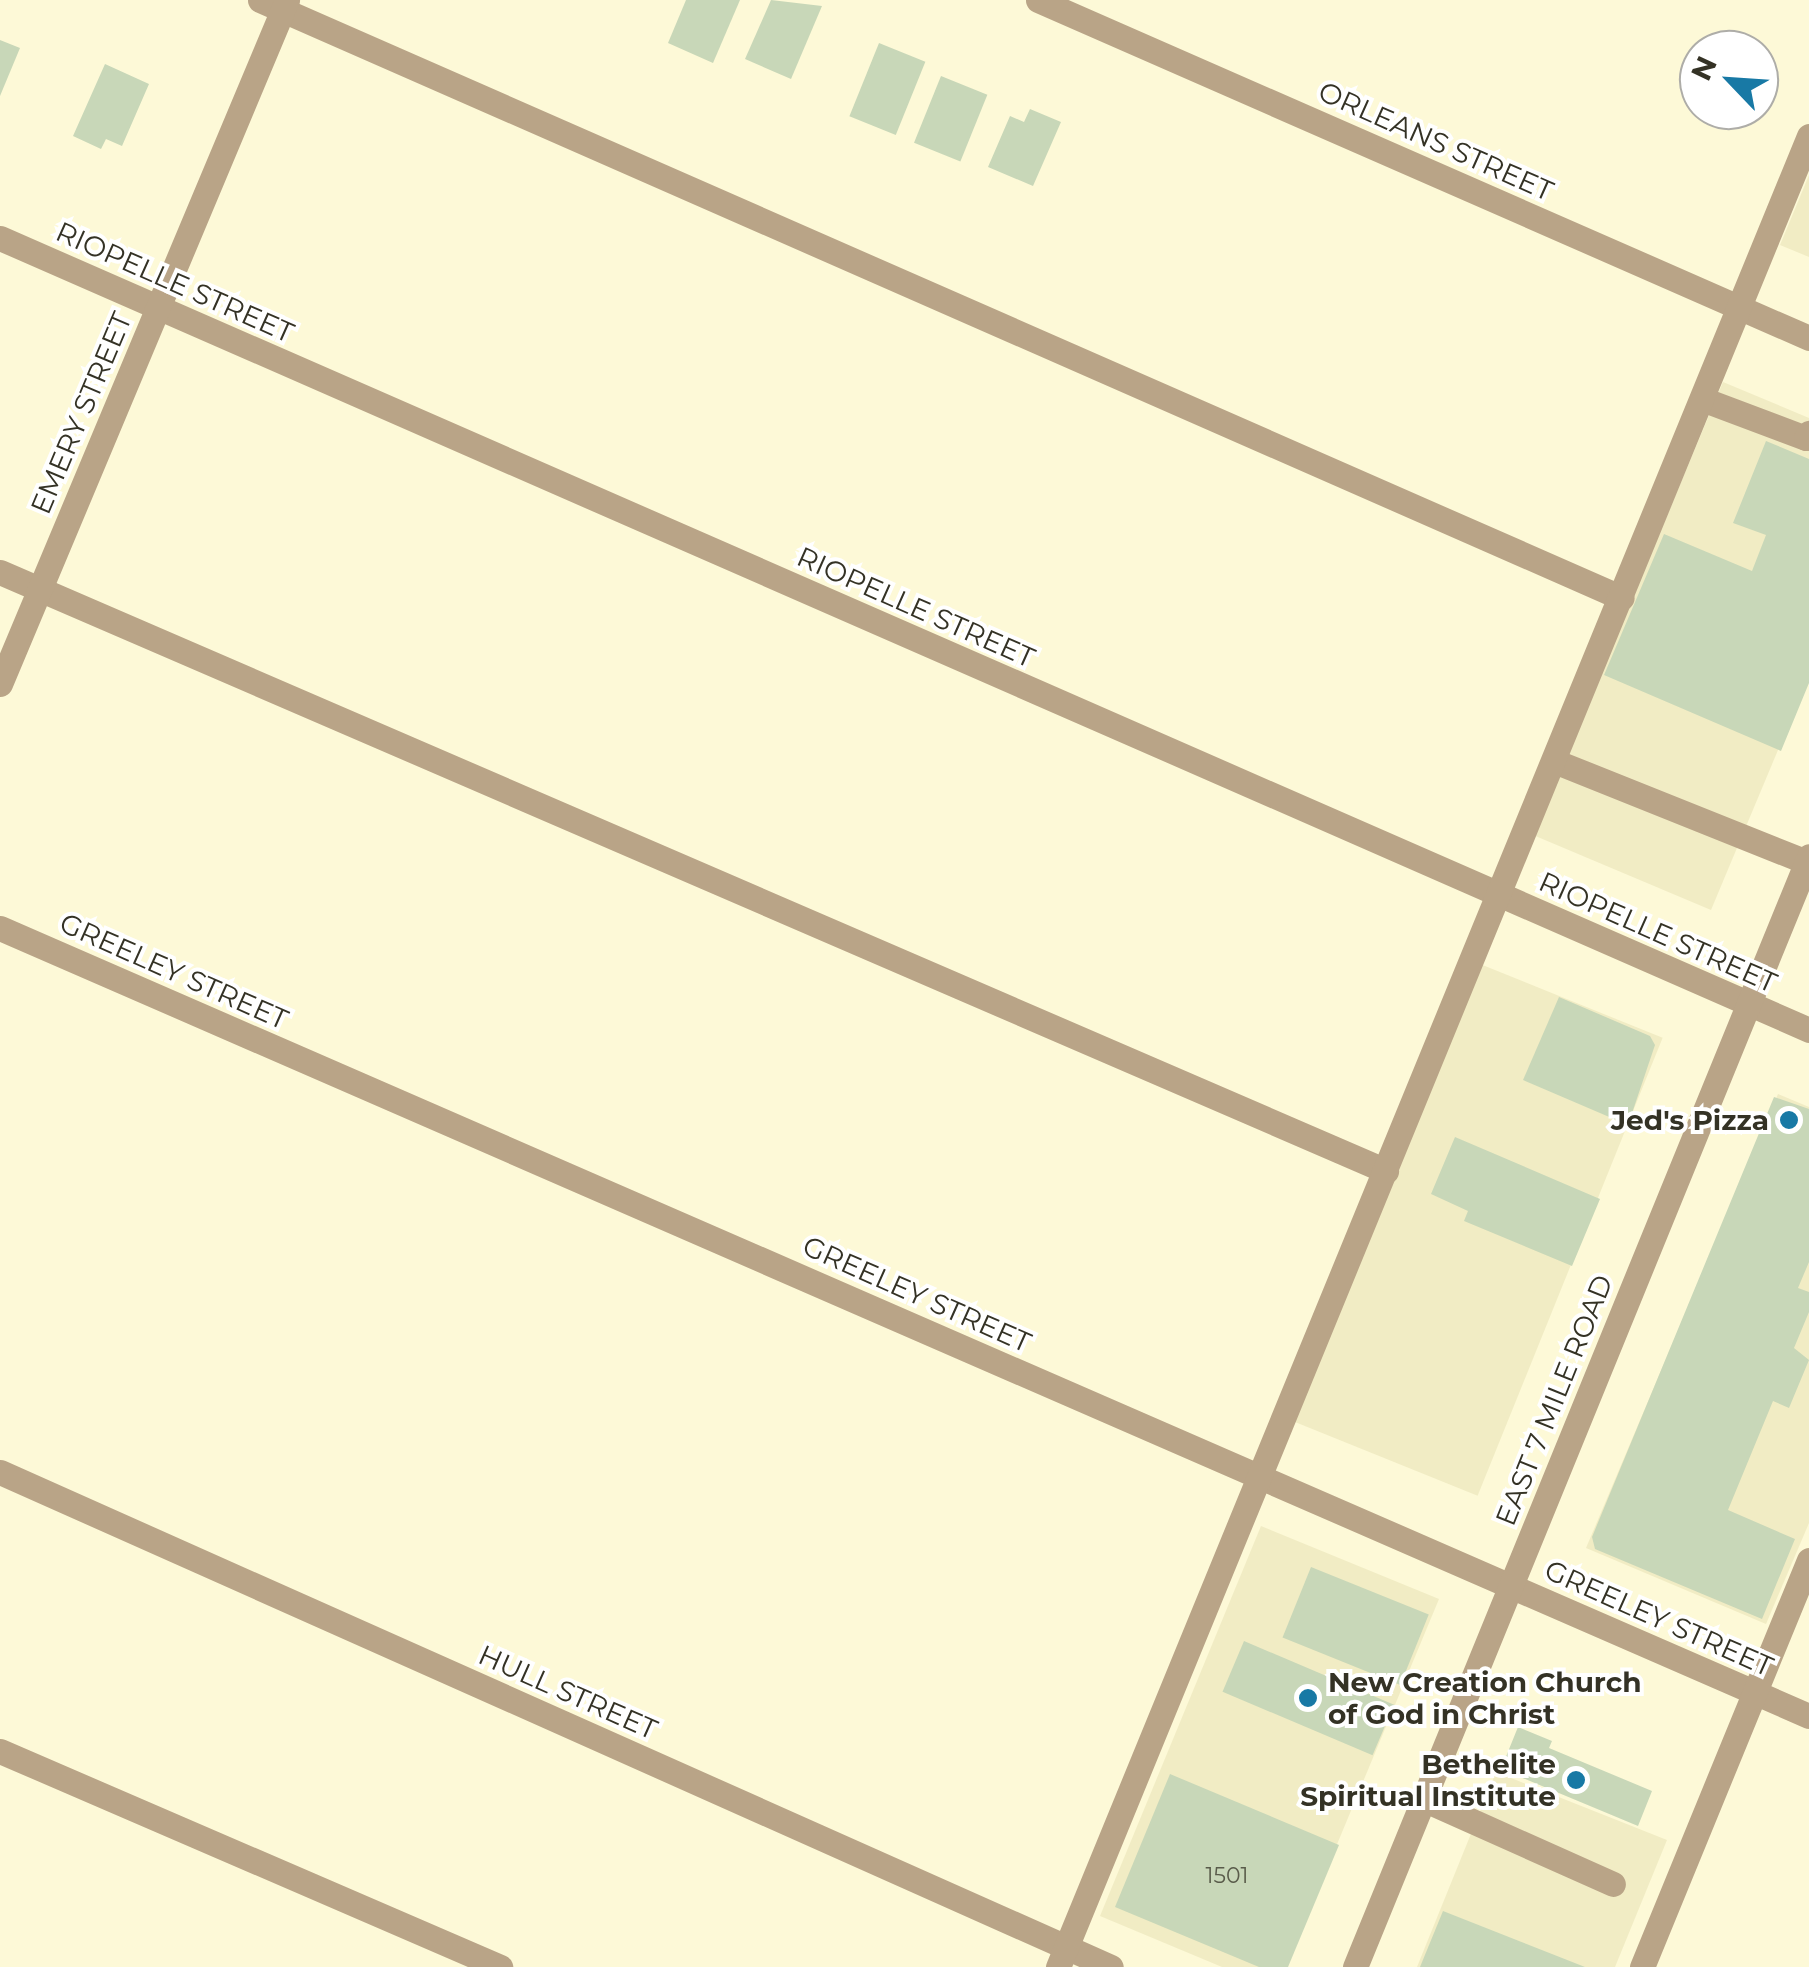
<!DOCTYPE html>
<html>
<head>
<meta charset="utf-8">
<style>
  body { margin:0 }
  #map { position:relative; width:1809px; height:1967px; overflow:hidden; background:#fdf9d7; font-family:Montserrat,sans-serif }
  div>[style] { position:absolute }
  .built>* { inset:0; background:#f1ecc4; transform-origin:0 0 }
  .building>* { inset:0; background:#c8d7b8; transform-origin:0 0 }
  .minor>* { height:25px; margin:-12.5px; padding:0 12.5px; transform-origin:12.5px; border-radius:12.5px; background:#b9a487 }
  .dots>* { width:28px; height:28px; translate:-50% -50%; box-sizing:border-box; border:5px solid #fff; border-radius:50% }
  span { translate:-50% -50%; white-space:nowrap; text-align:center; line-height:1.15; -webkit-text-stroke:8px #fff; paint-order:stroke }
  .number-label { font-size:22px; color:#595b4a }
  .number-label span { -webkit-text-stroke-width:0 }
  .street-label { font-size:28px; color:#343225 }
  .poi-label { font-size:28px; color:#343225; font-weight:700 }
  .right { translate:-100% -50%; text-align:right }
  .left { translate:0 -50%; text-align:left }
  .north { position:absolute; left:1679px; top:30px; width:100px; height:100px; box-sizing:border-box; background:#fff; border:2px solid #aeada8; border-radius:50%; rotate:295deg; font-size:28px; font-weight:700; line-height:40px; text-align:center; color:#343225 }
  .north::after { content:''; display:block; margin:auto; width:35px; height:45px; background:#1879a5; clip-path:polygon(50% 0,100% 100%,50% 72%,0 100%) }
</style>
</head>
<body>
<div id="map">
  <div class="built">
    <i style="clip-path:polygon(1809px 175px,1809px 257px,1780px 245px)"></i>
    <i style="clip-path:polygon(1723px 382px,1809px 418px,1809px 676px,1711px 910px,1533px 835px)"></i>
    <i style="left:1480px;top:964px;width:197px;height:494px;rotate:22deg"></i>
    <i style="clip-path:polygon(1778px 1094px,1809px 1107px,1809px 1523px,1766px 1624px,1586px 1548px)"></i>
    <i style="clip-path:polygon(1261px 1526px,1439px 1599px,1286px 1967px,1222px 1967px,1100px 1916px)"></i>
    <i style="clip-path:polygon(1496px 1772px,1667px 1840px,1615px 1967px,1417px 1967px)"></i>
  </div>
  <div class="building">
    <i style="clip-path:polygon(686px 0,740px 0,713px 63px,668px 43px)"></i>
    <i style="clip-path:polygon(771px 0,822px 6px,791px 79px,745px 59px)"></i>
    <i style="clip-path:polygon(0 40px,20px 48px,0 96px)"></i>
    <i style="left:879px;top:43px;width:50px;height:79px;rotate:22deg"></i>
    <i style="clip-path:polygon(105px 64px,149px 84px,122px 146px,106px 139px,101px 149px,73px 136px)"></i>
    <i style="left:941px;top:76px;width:50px;height:72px;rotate:22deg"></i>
    <i style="clip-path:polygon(1030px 109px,1061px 122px,1033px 186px,988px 167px,1010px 116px,1024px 122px)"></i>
    <i style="clip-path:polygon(1766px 441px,1809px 459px,1809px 683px,1781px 751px,1604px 675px,1664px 534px,1752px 571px,1766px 535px,1733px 523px)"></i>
    <i style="clip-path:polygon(1559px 997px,1650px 1036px,1655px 1045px,1628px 1125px,1523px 1080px)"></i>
    <i style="clip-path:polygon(1774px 1097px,1809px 1109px,1809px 1262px,1798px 1288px,1809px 1292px,1809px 1312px,1794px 1348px,1809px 1360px,1789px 1408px,1773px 1401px,1728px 1510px,1795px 1539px,1762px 1619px,1595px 1549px,1592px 1537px)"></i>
    <i style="clip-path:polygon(1455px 1137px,1600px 1199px,1572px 1266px,1464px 1221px,1468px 1211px,1431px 1194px)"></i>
    <i style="left:1311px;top:1567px;width:127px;height:76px;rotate:22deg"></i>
    <i style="left:1244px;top:1641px;width:163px;height:55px;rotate:23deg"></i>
    <i style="clip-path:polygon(1518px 1727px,1552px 1741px,1549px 1748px,1652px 1791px,1638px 1826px,1501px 1769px)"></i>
    <i style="clip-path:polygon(1170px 1774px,1339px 1845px,1288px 1967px,1259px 1967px,1115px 1907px)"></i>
    <i style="clip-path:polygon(1443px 1911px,1585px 1967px,1420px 1967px)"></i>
  </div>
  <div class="minor">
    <i style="left:260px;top:0;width:1487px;rotate:23.7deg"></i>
    <i style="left:1038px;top:0;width:842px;rotate:23.67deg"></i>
    <i style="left:0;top:238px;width:1975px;rotate:23.64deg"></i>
    <i style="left:1702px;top:399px;width:111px;rotate:20.6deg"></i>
    <i style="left:1806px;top:438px;width:6px;rotate:-59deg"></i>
    <i style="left:0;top:572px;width:1510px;rotate:23.37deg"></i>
    <i style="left:0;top:684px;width:742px;rotate:-67.24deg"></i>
    <i style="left:1554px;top:761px;width:275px;rotate:21.8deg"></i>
    <i style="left:0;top:928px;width:1973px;rotate:23.54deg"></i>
    <i style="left:0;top:1472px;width:1216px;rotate:24.02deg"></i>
    <i style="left:0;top:1751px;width:545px;rotate:23.36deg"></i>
    <i style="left:1423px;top:1799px;width:208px;rotate:24.1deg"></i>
    <i style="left:1058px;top:1967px;width:1979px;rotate:-67.7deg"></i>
    <i style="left:1355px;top:1967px;width:1200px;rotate:-67.77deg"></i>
    <i style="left:1642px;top:1967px;width:440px;rotate:-67.7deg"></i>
  </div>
  <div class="dots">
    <i style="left:1789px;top:1120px;background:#1879a5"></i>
    <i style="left:1308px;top:1698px;background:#1879a5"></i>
    <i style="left:1576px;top:1780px;background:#1879a5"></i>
  </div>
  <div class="number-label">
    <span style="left:1227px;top:1876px">1501</span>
  </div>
  <div class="street-label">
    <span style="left:1436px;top:141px;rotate:24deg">ORLEANS STREET</span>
    <span style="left:175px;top:282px;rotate:24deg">RIOPELLE STREET</span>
    <span style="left:81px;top:413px;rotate:-67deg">EMERY STREET</span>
    <span style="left:916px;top:607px;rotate:24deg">RIOPELLE STREET</span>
    <span style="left:1658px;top:932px;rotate:24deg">RIOPELLE STREET</span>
    <span style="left:174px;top:971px;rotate:24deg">GREELEY STREET</span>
    <span style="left:917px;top:1294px;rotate:24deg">GREELEY STREET</span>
    <span style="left:1554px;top:1400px;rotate:-68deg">EAST 7 MILE ROAD</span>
    <span style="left:1659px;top:1618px;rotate:24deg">GREELEY STREET</span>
    <span style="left:568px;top:1692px;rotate:24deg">HULL STREET</span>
  </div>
  <div class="poi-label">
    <span class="right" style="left:1769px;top:1120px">Jed's Pizza</span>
    <span class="left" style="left:1328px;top:1698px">New Creation Church<br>of God in Christ</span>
    <span class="right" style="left:1556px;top:1780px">Bethelite<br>Spiritual Institute</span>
  </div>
  <div class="north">N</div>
</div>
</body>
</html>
